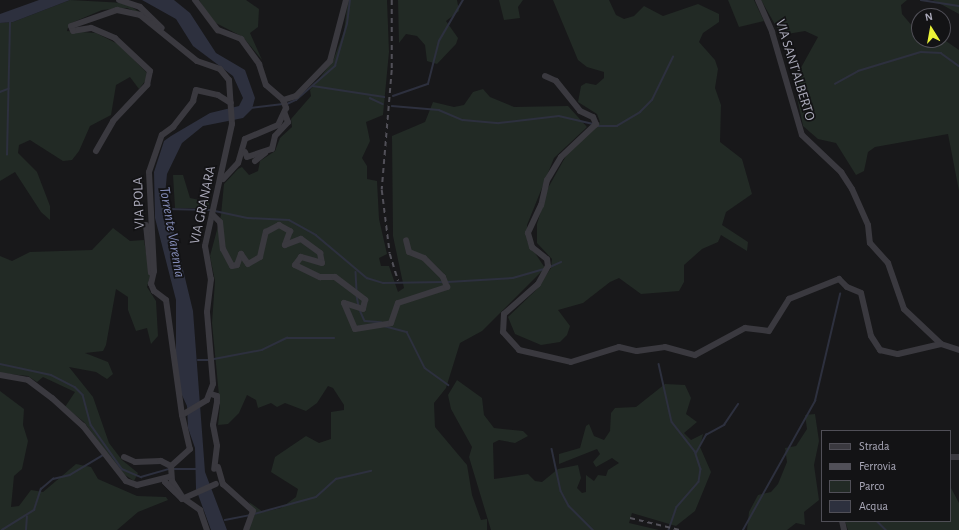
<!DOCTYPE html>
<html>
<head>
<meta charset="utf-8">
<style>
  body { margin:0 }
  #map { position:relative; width:959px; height:530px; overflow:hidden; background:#18181a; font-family:"Alegreya Sans",sans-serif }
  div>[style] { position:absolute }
  .green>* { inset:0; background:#222a25 }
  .water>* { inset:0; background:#2d303e }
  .stream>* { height:1.5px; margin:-0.75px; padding:0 0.75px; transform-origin:0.75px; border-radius:0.75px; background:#2d303e }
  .minor>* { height:6px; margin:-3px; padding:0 3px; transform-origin:3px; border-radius:3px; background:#3a393f }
  .rail>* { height:1.5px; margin-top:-0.75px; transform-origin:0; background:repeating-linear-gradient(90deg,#515058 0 5px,transparent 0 9px) }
  .minor-bridge>* { height:6px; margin:-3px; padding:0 3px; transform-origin:3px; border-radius:3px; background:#3a393f }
  span { translate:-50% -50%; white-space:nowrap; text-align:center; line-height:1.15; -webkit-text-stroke:3.5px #131315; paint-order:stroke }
  .street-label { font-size:14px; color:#abaaba }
  .water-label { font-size:15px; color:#8189b4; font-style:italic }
  .legend { position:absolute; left:821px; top:430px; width:130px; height:92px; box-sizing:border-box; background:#131315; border:1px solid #504f57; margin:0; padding:5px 7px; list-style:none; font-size:12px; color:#abaaba }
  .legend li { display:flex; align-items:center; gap:8px; height:20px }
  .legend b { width:20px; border:1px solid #504f57 }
  .north { position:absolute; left:911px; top:8px; width:40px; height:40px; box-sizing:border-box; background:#131315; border:1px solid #504f57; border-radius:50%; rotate:349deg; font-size:11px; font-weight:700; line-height:16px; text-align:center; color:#abaaba }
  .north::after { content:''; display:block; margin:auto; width:14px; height:18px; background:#eaf237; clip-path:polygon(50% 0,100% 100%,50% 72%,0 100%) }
</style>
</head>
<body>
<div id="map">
  <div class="green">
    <i style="clip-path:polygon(70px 0,125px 3px,146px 16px,127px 8px,102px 10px,69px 24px,67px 31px,96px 33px,118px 44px,147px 73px,146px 80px,139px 89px,130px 77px,116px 85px,111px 115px,90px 126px,79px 151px,72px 160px,63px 161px,30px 140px,19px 145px,18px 153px,37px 172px,50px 206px,50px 220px,41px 212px,15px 172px,0 181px,0 23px,13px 22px)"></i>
    <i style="clip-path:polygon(199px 0,246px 0,259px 9px,258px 27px,250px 33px,262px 60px,243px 37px,212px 21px)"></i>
    <i style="clip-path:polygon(348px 0,387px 0,389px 52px,383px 115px,366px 122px,370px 141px,362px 158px,367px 166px,367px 179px,377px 181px,379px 219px,387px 254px,379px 258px,381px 266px,389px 266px,398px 292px,404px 288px,393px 236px,392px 136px,425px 122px,433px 102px,454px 107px,464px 105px,473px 92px,483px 89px,490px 97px,514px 107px,568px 106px,587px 127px,554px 158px,527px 225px,527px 241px,545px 268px,482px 331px,460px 343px,446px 388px,434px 403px,435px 427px,467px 465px,472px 495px,481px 520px,487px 519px,487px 530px,248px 530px,255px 514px,249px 502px,263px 512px,281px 508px,296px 497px,298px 489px,271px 472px,275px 457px,306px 436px,319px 443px,331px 439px,331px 412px,344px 410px,344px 405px,333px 388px,328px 386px,317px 403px,306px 411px,285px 403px,277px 407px,271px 403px,258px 408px,256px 400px,247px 395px,239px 413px,228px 424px,218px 425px,220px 406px,212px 323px,215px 281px,210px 256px,221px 215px,224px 184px,238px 169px,242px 167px,249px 175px,258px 171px,260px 161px,275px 151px,280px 138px,292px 127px,291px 119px,311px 96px,310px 90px,333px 61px,344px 31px)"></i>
    <i style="clip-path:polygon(398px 0,457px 0,459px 11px,446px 21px,458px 38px,456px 44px,437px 64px,427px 61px,425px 45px,417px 36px,406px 34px,399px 43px)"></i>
    <i style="clip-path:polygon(499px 0,523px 0,518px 7px,520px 18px,504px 20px)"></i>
    <i style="clip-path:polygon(553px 0,609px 0,616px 15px,624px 19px,634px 16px,644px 6px,663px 16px,698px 4px,719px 14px,719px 22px,703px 33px,699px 42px,715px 60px,718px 69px,715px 88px,721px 105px,720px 142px,742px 159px,752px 194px,726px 212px,722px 225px,748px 242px,747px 251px,721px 235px,718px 242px,702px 249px,684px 265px,684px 282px,679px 291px,641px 294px,619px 278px,610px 282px,583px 303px,558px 310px,570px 326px,567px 335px,560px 342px,541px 345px,515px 334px,508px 317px,535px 291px,551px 268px,552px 259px,537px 243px,537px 224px,548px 188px,567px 154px,600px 122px,597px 114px,578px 102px,581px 86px,586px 83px,596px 85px,604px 78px,604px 72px,587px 67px,578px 60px)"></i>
    <i style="clip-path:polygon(728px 0,754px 0,764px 21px,739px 27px)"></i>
    <i style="clip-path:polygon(761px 0,907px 0,901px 5px,902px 14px,919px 34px,919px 40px,943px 39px,959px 50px,959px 191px,948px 134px,875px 147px,868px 152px,864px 171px,856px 175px,836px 143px,818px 139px,803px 126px,797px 97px,798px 73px,818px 37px,805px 31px,781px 35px)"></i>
    <i style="clip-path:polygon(932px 0,959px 0,959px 14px,937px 2px)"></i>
    <i style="clip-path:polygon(173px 175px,183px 175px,190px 198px,209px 202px,209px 208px,175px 208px)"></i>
    <i style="clip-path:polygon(113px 228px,130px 241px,144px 240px,150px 277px,147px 287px,156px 301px,158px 336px,151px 344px,147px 328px,136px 331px,128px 310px,128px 297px,116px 289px,106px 345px,103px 351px,85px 353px,108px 362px,113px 374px,107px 379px,96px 372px,69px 367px,93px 397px,109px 443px,122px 460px,138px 473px,134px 481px,122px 473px,84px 422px,65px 407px,75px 392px,43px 377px,37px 382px,28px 376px,0 373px,0 256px,12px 261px,30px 252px,92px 250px)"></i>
    <i style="clip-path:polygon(457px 380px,482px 398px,484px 415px,494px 428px,523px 431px,528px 436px,515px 443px,499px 440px,493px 443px,494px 479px,528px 474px,535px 481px,542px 482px,558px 469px,578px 465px,581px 478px,577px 488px,582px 493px,586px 492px,586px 475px,594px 481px,598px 475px,606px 476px,608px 470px,619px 463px,612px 458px,596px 467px,593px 462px,600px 454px,597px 449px,559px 464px,559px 454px,580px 448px,586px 426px,589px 424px,594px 436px,604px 440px,610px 431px,611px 413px,615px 408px,636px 407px,665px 384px,685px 385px,691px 398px,686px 414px,697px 422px,684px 433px,691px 440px,703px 434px,700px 447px,711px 472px,695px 511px,676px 526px,632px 513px,629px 523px,659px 530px,491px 530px,469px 457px,472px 447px,451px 409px,448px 395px)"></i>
    <i style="clip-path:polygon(0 391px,24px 409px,23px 425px,28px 441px,22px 469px,14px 476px,11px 507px,19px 506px,31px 490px,43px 492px,76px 464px,91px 467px,98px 479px,137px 496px,166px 497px,168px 500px,138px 512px,117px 530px,0 530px)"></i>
    <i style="clip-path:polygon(815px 414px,819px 441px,814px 465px,819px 500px,804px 512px,805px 525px,796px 523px,787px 530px,747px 530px,749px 512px,758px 495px,771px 492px,778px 484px,787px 462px,785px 448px,796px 446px,807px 429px,805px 415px)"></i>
    <i style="clip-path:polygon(950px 486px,959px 503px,959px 530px,848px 530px,845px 521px,950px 521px)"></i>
  </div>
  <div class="water">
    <i style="clip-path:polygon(39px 0,70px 0,13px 22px,0 23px,0 14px)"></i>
    <i style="clip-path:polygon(142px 0,174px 0,190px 13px,216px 53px,245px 70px,255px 98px,252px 109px,243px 118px,203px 126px,182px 143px,167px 174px,165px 195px,193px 311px,205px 472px,227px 530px,211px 530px,196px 489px,195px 448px,188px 428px,187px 406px,181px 393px,176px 361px,176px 300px,155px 218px,154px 172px,164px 141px,171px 136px,210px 113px,239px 106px,243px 98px,233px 76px,193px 46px,176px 19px)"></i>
  </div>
  <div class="stream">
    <i style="left:921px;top:0;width:38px;rotate:9deg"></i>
    <i style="left:835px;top:84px;width:26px;rotate:-29deg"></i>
    <i style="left:858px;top:71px;width:66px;rotate:-16.8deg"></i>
    <i style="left:921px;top:52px;width:20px;rotate:3deg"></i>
    <i style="left:941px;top:53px;width:22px;rotate:36deg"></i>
    <i style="left:313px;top:86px;width:72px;rotate:8.8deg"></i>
    <i style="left:0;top:92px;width:9px;rotate:-21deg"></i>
    <i style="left:393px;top:96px;width:37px;rotate:-19deg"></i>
    <i style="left:428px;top:84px;width:44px;rotate:-75.7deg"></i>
    <i style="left:439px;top:41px;width:48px;rotate:-59.7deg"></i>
    <i style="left:370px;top:98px;width:14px;rotate:25deg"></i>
    <i style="left:287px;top:104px;width:10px;rotate:-24deg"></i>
    <i style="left:296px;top:100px;width:52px;rotate:-41.1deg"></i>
    <i style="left:335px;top:66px;width:44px;rotate:-74.1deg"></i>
    <i style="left:347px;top:24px;width:24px;rotate:-83deg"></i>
    <i style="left:392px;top:106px;width:47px;rotate:4.9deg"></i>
    <i style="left:439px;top:110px;width:26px;rotate:23deg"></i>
    <i style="left:463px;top:120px;width:36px;rotate:5deg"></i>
    <i style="left:499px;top:123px;width:60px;rotate:-6.7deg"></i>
    <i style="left:559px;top:116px;width:36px;rotate:13deg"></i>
    <i style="left:251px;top:108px;width:32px;rotate:-7deg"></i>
    <i style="left:598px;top:126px;width:19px"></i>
    <i style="left:617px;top:126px;width:27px;rotate:-31deg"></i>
    <i style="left:640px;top:112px;width:17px;rotate:-45deg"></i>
    <i style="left:652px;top:100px;width:48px;rotate:-64deg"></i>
    <i style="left:7px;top:155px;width:133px;rotate:-88.7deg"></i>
    <i style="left:167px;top:209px;width:44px;rotate:1.3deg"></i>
    <i style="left:215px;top:211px;width:34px;rotate:12deg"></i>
    <i style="left:248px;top:218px;width:41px;rotate:2.8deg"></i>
    <i style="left:289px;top:220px;width:31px;rotate:29deg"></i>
    <i style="left:316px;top:235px;width:67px;rotate:40.1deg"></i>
    <i style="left:367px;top:278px;width:17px;rotate:17deg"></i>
    <i style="left:383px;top:283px;width:61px;rotate:-0.9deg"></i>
    <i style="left:550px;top:267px;width:12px;rotate:-24deg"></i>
    <i style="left:356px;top:272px;width:18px;rotate:87deg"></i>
    <i style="left:448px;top:282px;width:65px;rotate:-3.5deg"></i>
    <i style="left:513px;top:278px;width:32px;rotate:-16deg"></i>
    <i style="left:357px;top:296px;width:10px;rotate:79deg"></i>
    <i style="left:360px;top:310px;width:12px;rotate:66deg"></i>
    <i style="left:365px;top:321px;width:16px;rotate:4deg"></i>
    <i style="left:384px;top:326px;width:24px;rotate:15deg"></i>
    <i style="left:407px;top:332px;width:40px;rotate:63.4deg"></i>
    <i style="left:425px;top:368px;width:29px;rotate:36deg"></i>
    <i style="left:214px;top:359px;width:49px;rotate:-10.6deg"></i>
    <i style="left:262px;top:350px;width:28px;rotate:-26deg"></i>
    <i style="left:287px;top:338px;width:47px"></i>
    <i style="left:198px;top:360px;width:12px"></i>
    <i style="left:0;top:364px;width:52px;rotate:12.2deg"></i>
    <i style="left:51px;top:375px;width:27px;rotate:27deg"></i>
    <i style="left:75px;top:387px;width:11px;rotate:45deg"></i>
    <i style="left:83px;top:395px;width:31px;rotate:75deg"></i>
    <i style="left:91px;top:425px;width:54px;rotate:54.8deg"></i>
    <i style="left:122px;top:469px;width:21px;rotate:23deg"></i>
    <i style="left:141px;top:477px;width:29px;rotate:-16deg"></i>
    <i style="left:659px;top:364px;width:59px;rotate:77.4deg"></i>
    <i style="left:672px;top:422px;width:37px;rotate:52deg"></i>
    <i style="left:695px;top:451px;width:19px;rotate:72deg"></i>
    <i style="left:701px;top:469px;width:13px;rotate:99deg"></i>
    <i style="left:699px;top:482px;width:33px;rotate:131deg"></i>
    <i style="left:677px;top:507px;width:24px;rotate:109deg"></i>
    <i style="left:552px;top:449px;width:43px;rotate:77.9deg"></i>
    <i style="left:561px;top:491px;width:17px;rotate:62deg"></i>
    <i style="left:569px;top:506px;width:34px;rotate:45deg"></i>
    <i style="left:696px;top:453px;width:21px;rotate:-61deg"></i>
    <i style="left:706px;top:435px;width:21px;rotate:-29deg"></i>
    <i style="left:724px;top:425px;width:25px;rotate:-56deg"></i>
    <i style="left:173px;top:469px;width:24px"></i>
    <i style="left:254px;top:514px;width:64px;rotate:-15.3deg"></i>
    <i style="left:316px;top:497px;width:27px;rotate:-42deg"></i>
    <i style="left:336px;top:479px;width:36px;rotate:-13deg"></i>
    <i style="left:225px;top:520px;width:25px;rotate:-11deg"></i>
    <i style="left:877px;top:521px;width:13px;rotate:45deg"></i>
    <i style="left:2px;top:530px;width:38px;rotate:-32deg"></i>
    <i style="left:34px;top:510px;width:22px;rotate:-72deg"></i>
    <i style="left:41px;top:489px;width:16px;rotate:-40deg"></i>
    <i style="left:53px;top:479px;width:17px;rotate:-13deg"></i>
    <i style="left:70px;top:475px;width:39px;rotate:-31deg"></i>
    <i style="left:26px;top:530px;width:13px;rotate:-86deg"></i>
    <i style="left:743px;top:530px;width:148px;rotate:-60.8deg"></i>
    <i style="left:815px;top:401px;width:110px;rotate:-76.8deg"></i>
  </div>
  <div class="minor">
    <i style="left:119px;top:0;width:22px;rotate:18deg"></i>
    <i style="left:140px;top:7px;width:30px;rotate:44deg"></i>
    <i style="left:195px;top:0;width:38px;rotate:53deg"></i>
    <i style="left:218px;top:30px;width:25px;rotate:21deg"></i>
    <i style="left:241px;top:39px;width:31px;rotate:54deg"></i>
    <i style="left:259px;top:64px;width:22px;rotate:72deg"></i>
    <i style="left:266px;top:85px;width:23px;rotate:41deg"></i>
    <i style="left:283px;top:100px;width:9px;rotate:69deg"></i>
    <i style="left:286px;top:108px;width:19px;rotate:115deg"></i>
    <i style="left:278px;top:125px;width:36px;rotate:157deg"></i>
    <i style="left:245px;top:139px;width:25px;rotate:106deg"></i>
    <i style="left:238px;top:163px;width:22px;rotate:133deg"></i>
    <i style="left:758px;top:0;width:35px;rotate:66deg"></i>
    <i style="left:772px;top:32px;width:107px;rotate:73.8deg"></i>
    <i style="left:802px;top:135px;width:54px;rotate:43.5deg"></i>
    <i style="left:841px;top:172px;width:20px;rotate:57deg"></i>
    <i style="left:852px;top:189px;width:39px;rotate:66deg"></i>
    <i style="left:868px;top:225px;width:18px;rotate:84deg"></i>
    <i style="left:870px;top:243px;width:27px;rotate:48deg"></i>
    <i style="left:888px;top:263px;width:49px;rotate:70.8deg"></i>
    <i style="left:904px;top:309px;width:51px;rotate:43.4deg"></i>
    <i style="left:941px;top:344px;width:19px;rotate:18deg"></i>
    <i style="left:545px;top:76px;width:12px;rotate:24deg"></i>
    <i style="left:556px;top:81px;width:38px;rotate:51deg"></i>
    <i style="left:580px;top:111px;width:14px;rotate:25deg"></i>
    <i style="left:593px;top:117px;width:8px;rotate:67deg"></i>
    <i style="left:596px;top:124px;width:48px;rotate:136.7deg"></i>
    <i style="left:561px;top:157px;width:27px;rotate:121deg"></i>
    <i style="left:547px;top:180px;width:26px;rotate:103deg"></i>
    <i style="left:541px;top:205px;width:31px;rotate:115deg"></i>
    <i style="left:528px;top:233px;width:15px;rotate:74deg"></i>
    <i style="left:532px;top:247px;width:19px;rotate:39deg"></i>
    <i style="left:547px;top:259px;width:7px;rotate:82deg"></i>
    <i style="left:548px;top:266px;width:21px;rotate:119deg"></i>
    <i style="left:538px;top:284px;width:45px;rotate:138.6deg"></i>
    <i style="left:504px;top:314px;width:18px;rotate:93deg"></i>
    <i style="left:503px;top:332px;width:24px;rotate:48deg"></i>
    <i style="left:519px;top:350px;width:53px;rotate:13deg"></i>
    <i style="left:571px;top:362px;width:50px;rotate:-17.4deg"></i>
    <i style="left:619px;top:347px;width:18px;rotate:13deg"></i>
    <i style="left:637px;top:351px;width:28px;rotate:-8deg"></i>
    <i style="left:665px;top:347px;width:31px;rotate:15deg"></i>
    <i style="left:695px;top:355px;width:57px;rotate:-28.4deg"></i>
    <i style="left:745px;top:328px;width:24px;rotate:7deg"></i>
    <i style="left:769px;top:331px;width:38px;rotate:-58deg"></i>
    <i style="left:789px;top:299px;width:54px;rotate:-21.8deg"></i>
    <i style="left:839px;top:279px;width:11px;rotate:45deg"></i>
    <i style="left:847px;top:287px;width:15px;rotate:23deg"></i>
    <i style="left:861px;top:293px;width:44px;rotate:76.9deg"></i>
    <i style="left:871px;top:336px;width:17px;rotate:57deg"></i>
    <i style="left:880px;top:350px;width:18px;rotate:13deg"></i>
    <i style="left:898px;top:354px;width:44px;rotate:-13.1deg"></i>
    <i style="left:283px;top:100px;width:14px;rotate:-17deg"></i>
    <i style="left:296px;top:96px;width:49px;rotate:-45.8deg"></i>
    <i style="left:330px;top:61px;width:63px;rotate:-75.3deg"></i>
    <i style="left:96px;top:151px;width:34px;rotate:-60deg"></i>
    <i style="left:113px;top:121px;width:50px;rotate:-46.6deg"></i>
    <i style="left:147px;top:85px;width:14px;rotate:-78deg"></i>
    <i style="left:150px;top:71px;width:48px;rotate:-136.7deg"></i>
    <i style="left:115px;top:38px;width:26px;rotate:-157deg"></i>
    <i style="left:91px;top:28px;width:18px;rotate:171deg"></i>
    <i style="left:73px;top:31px;width:5px;rotate:-112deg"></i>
    <i style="left:71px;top:26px;width:49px;rotate:-19.2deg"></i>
    <i style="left:117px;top:10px;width:24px;rotate:12deg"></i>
    <i style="left:140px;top:15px;width:73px;rotate:38.9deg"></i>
    <i style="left:197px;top:61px;width:24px;rotate:19deg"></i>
    <i style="left:220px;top:69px;width:14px;rotate:51deg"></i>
    <i style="left:229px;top:80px;width:44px;rotate:86.1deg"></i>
    <i style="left:232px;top:124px;width:125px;rotate:102.5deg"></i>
    <i style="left:205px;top:246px;width:34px;rotate:80deg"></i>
    <i style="left:211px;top:279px;width:33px;rotate:97deg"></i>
    <i style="left:207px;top:312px;width:72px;rotate:85.2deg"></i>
    <i style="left:213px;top:384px;width:17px;rotate:111deg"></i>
    <i style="left:207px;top:400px;width:29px;rotate:149deg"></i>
    <i style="left:182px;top:415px;width:35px;rotate:77deg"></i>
    <i style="left:190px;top:449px;width:25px;rotate:138deg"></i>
    <i style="left:245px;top:152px;width:5px;rotate:68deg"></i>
    <i style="left:247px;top:157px;width:26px;rotate:-18deg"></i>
    <i style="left:272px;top:149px;width:13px;rotate:-77deg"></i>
    <i style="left:275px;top:136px;width:19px;rotate:-47deg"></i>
    <i style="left:288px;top:122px;width:9px;rotate:-111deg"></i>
    <i style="left:255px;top:161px;width:13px;rotate:-39deg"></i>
    <i style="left:212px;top:214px;width:11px;rotate:45deg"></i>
    <i style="left:220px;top:222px;width:27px;rotate:84deg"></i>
    <i style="left:223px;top:249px;width:19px;rotate:62deg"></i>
    <i style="left:232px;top:266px;width:5px;rotate:-11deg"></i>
    <i style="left:237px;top:265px;width:12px;rotate:-70deg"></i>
    <i style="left:241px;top:254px;width:12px;rotate:55deg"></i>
    <i style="left:248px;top:264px;width:14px;rotate:-30deg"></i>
    <i style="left:260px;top:257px;width:26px;rotate:-77deg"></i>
    <i style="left:266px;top:232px;width:15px;rotate:-28deg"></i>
    <i style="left:279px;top:225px;width:13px;rotate:29deg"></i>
    <i style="left:290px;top:231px;width:15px;rotate:110deg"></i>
    <i style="left:285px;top:245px;width:17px;rotate:-21deg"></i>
    <i style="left:301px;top:239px;width:24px;rotate:36deg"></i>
    <i style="left:320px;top:253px;width:10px;rotate:79deg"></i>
    <i style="left:322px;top:263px;width:22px;rotate:-164deg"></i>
    <i style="left:301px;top:257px;width:10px;rotate:127deg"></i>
    <i style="left:295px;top:265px;width:28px;rotate:26deg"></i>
    <i style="left:320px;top:277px;width:15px"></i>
    <i style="left:335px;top:277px;width:38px;rotate:37deg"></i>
    <i style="left:365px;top:300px;width:9px;rotate:103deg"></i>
    <i style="left:363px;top:309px;width:20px;rotate:-162deg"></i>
    <i style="left:344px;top:303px;width:28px;rotate:67deg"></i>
    <i style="left:355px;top:329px;width:36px;rotate:-9deg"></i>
    <i style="left:391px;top:323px;width:21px;rotate:-71deg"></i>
    <i style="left:398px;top:303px;width:52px;rotate:-18.1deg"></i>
    <i style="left:447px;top:287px;width:11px;rotate:-112deg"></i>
    <i style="left:443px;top:277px;width:27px;rotate:-135deg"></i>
    <i style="left:424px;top:258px;width:16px;rotate:-158deg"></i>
    <i style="left:409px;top:252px;width:12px;rotate:-104deg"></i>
    <i style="left:146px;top:225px;width:48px;rotate:84.1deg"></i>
    <i style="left:0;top:375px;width:28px;rotate:10deg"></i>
    <i style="left:28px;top:380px;width:30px;rotate:37deg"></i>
    <i style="left:52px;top:398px;width:42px;rotate:42.1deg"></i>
    <i style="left:83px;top:426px;width:70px;rotate:52deg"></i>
    <i style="left:126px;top:481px;width:12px;rotate:20deg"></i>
    <i style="left:137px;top:485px;width:34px;rotate:-14deg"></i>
    <i style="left:211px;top:394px;width:6px;rotate:18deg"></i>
    <i style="left:217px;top:396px;width:6px;rotate:90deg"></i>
    <i style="left:217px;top:402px;width:23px;rotate:100deg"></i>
    <i style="left:213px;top:425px;width:21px;rotate:79deg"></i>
    <i style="left:217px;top:446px;width:23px;rotate:97deg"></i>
    <i style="left:182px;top:415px;width:116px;rotate:-97.9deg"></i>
    <i style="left:166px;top:300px;width:15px;rotate:-143deg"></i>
    <i style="left:154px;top:291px;width:8px;rotate:-113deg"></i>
    <i style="left:151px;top:284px;width:13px;rotate:-77deg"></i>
    <i style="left:154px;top:271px;width:99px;rotate:-92.9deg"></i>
    <i style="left:149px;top:172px;width:39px;rotate:-71deg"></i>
    <i style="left:162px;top:135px;width:14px;rotate:-36deg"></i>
    <i style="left:173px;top:127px;width:33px;rotate:-52deg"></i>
    <i style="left:193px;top:101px;width:11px;rotate:-75deg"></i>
    <i style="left:196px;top:90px;width:23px;rotate:13deg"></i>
    <i style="left:218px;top:95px;width:15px;rotate:32deg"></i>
    <i style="left:124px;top:457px;width:12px;rotate:24deg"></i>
    <i style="left:135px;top:462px;width:26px;rotate:-2deg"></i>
    <i style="left:161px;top:461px;width:11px;rotate:27deg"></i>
    <i style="left:950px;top:457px;width:9px"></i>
    <i style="left:171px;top:466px;width:15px;rotate:86deg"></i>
    <i style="left:172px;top:481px;width:20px;rotate:57deg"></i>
    <i style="left:183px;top:498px;width:21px;rotate:35deg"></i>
    <i style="left:200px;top:510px;width:21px;rotate:71deg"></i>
    <i style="left:218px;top:467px;width:18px;rotate:74deg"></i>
    <i style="left:223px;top:484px;width:40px;rotate:42deg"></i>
    <i style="left:253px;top:511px;width:20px;rotate:110deg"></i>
    <i style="left:175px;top:492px;width:14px;rotate:-135deg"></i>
    <i style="left:165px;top:482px;width:24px;rotate:45deg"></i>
    <i style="left:842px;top:521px;width:9px;rotate:77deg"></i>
  </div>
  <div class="rail">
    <i style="left:392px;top:0;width:70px;rotate:90deg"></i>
    <i style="left:392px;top:70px;width:120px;rotate:94.8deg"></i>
    <i style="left:382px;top:190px;width:64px;rotate:82.9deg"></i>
    <i style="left:390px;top:254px;width:28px;rotate:73deg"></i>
    <i style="left:630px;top:518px;width:51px;rotate:13.5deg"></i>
  </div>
  <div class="minor-bridge">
    <i style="left:182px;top:499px;width:37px;rotate:-24deg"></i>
  </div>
  <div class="street-label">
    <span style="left:795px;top:70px;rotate:73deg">VIA SANT'ALBERTO</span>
    <span style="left:139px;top:203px;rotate:-92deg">VIA POLA</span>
    <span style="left:203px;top:205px;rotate:-78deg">VIA GRANARA</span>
  </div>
  <div class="water-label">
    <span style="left:172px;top:232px;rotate:80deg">Torrente Varenna</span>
  </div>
  <ul class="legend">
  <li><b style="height:5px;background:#3a393f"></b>Strada</li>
  <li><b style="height:5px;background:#515058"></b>Ferrovia</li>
  <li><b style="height:11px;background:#222a25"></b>Parco</li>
  <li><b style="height:11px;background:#2d303e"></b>Acqua</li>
  </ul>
  <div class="north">N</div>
</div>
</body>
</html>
